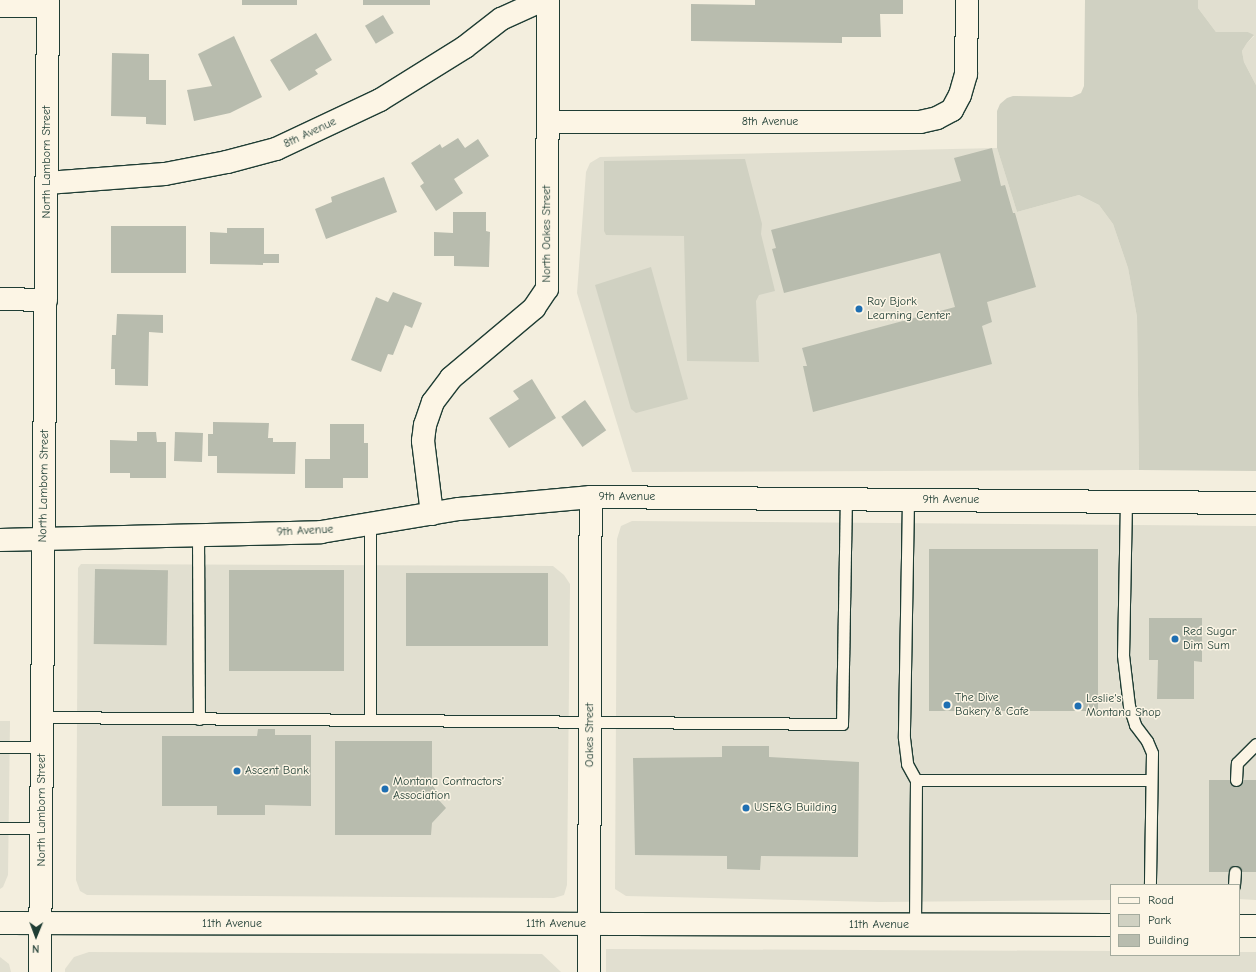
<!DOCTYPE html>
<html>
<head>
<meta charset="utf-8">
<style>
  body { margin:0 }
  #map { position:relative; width:1256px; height:972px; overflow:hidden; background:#f3eede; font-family:"Comic Neue",sans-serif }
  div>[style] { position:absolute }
  .built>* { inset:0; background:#e1dfd0 }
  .green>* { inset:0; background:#d0d1c2 }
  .building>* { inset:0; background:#b8bcae; transform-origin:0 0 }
  .roads { filter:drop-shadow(1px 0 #1f3d34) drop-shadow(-1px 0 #1f3d34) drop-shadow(0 1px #1f3d34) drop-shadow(0 -1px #1f3d34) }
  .lane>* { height:11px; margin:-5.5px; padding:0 5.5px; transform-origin:5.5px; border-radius:5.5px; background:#fcf5e5 }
  .street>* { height:22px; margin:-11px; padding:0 11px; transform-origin:11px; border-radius:11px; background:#fcf5e5 }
  .secondary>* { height:22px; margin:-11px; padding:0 11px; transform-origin:11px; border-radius:11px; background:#fcf5e5 }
  .highway>* { height:22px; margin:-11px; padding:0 11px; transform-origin:11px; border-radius:11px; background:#fcf5e5 }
  .dots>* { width:11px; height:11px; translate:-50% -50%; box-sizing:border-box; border:2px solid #fcf5e5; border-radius:50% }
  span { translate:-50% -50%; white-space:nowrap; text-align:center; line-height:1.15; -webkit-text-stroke:3px #fcf5e5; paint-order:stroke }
  .street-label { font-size:12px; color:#1f3d34 }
  .poi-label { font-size:12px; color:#1f3d34 }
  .left { translate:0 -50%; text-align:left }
  .legend { position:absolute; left:1110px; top:884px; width:130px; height:72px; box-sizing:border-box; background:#fcf5e5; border:1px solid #a4ab9e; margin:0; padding:5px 7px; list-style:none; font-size:12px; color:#1f3d34 }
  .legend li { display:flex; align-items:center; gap:8px; height:20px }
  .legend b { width:20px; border:1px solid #a4ab9e }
  .north { position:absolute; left:16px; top:916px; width:40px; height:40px; -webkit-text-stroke:3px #fcf5e5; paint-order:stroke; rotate:181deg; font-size:11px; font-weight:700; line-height:16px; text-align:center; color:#1f3d34 }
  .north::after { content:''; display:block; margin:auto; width:14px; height:18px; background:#1f3d34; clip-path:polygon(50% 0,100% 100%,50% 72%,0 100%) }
</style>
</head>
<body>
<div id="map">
  <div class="built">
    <i style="clip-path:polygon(1198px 0,1256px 0,1256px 85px,1244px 62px,1242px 51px,1247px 43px,1254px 36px,1248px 32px,1216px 32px,1198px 8px)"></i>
    <i style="clip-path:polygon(997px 148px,1017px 212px,1079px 195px,1099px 205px,1113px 224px,1128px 268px,1137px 317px,1139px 470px,632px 472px,577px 293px,586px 172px,590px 163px,600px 157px)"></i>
    <i style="clip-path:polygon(632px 521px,1256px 526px,1256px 900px,1239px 899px,1239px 885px,1111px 885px,1111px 900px,880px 902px,626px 896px,615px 889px,617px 539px,621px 526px)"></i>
    <i style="clip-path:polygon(81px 564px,553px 566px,564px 575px,570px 584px,567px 885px,564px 895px,554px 898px,87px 895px,80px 891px,76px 880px,78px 568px)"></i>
    <i style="clip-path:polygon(0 721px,10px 721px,8px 875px,3px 887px,0 889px)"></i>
    <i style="clip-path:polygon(606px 949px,1111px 951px,1111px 955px,1239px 955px,1239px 952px,1256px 952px,1256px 972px,606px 972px)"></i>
    <i style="clip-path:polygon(89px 952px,542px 954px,561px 972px,65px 972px,65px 969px,74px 957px)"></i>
    <i style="clip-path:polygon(0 957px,9px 964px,11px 972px,0 972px)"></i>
  </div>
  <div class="green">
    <i style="clip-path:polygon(1085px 0,1198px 0,1198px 8px,1216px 32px,1248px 32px,1254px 35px,1247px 43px,1242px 51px,1244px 62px,1256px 85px,1256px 471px,1139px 470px,1137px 317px,1128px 268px,1113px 224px,1099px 205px,1079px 195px,1017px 212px,997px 148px,997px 111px,1000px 104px,1007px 98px,1013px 96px,1072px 97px,1081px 93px,1084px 86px)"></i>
    <i style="clip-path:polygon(745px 159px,762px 224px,761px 234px,775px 291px,759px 295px,756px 301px,759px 362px,687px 361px,684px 236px,606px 235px,604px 231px,604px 161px)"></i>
    <i style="clip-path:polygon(651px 267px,688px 399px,636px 413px,631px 409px,595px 285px)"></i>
  </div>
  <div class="building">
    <i style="left:242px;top:0;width:55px;height:5px"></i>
    <i style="left:363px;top:0;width:67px;height:5px"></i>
    <i style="clip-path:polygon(755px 0,903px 0,903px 14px,880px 14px,881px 37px,842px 37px,842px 43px,691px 41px,691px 4px,755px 5px)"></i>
    <i style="left:383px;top:15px;width:21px;height:21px;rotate:59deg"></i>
    <i style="clip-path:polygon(316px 33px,332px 60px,315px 70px,318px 74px,289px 91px,270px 60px)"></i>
    <i style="clip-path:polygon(234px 36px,262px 97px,230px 113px,194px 121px,187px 90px,212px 86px,198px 54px)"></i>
    <i style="clip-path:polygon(112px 53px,149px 54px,149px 80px,166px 80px,166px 125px,146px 124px,146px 117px,111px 116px)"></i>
    <i style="clip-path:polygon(458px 138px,465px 148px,478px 139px,489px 156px,454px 179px,463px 193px,436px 211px,420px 186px,424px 183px,411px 163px,440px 144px,442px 148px)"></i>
    <i style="clip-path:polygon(992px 148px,1001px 186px,1005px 185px,1013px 213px,1015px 213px,1036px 287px,987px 302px,992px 322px,982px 326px,992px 364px,813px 412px,803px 366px,807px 366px,802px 348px,955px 307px,940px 253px,784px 293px,772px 249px,776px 248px,771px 230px,961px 181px,954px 158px)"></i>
    <i style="clip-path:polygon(384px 177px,397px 212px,326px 239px,315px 209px,332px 202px,331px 197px)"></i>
    <i style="clip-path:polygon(453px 212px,486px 212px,486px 231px,490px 232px,489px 267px,454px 266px,454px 256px,434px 256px,434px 232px,453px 233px)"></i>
    <i style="left:111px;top:226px;width:75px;height:47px"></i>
    <i style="clip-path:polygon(227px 228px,264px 228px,264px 254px,279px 254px,279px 263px,263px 263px,263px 265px,210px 264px,210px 232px,227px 233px)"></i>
    <i style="clip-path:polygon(393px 292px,422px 303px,412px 328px,405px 325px,393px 355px,388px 354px,381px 372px,351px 360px,376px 297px,388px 302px)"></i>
    <i style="clip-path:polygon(117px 314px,163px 315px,163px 333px,149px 332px,148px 386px,115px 385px,115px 369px,111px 369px,112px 335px,116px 335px)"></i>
    <i style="clip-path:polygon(532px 379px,556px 418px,509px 448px,489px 418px,519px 399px,513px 391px)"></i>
    <i style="left:585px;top:400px;width:37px;height:29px;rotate:55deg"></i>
    <i style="clip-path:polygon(213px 422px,269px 423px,268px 438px,273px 438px,273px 442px,296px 442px,295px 474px,217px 473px,217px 456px,208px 456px,208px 434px,213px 434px)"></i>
    <i style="clip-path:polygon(330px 424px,364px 424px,364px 443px,368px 443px,368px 478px,343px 478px,343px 488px,305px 488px,305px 459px,330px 459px)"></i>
    <i style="clip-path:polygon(137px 432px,156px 432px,157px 442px,166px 442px,166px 478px,130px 478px,130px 473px,110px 473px,110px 440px,137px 441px)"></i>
    <i style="left:175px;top:432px;width:28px;height:29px;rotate:2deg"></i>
    <i style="left:929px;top:549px;width:169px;height:162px"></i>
    <i style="left:95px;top:569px;width:73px;height:75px;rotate:1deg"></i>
    <i style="left:229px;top:570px;width:115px;height:101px"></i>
    <i style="left:406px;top:573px;width:142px;height:73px"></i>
    <i style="clip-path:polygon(1149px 618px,1202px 618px,1202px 662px,1194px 661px,1194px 699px,1157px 699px,1158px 660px,1149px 660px)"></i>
    <i style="clip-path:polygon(258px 729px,275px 729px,275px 735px,311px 735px,311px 806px,265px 805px,265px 815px,217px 815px,217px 806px,162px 806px,162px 736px,257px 736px)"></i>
    <i style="clip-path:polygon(335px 741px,432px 741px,432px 785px,439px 794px,437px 798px,446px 808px,432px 823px,431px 835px,335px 835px)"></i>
    <i style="clip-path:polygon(722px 746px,769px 746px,769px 757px,859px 762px,858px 857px,761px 856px,760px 870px,727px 869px,727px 856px,635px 855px,633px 758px,722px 757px)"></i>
    <i style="left:1209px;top:780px;width:47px;height:92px"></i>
  </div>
  <div class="roads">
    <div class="lane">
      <i style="left:908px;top:500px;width:238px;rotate:91deg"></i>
      <i style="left:904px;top:738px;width:26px;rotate:83deg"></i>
      <i style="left:907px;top:764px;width:18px;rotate:61deg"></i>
      <i style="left:916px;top:780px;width:145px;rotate:90.4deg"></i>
      <i style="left:1126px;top:501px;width:154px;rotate:91.1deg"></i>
      <i style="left:1123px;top:655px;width:51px;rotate:83.3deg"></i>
      <i style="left:1129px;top:706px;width:20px;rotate:72deg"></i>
      <i style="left:1135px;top:725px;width:20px;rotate:53deg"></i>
      <i style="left:1147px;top:741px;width:13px;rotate:67deg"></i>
      <i style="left:1152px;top:753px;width:132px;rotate:90.9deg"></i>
      <i style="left:198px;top:535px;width:184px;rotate:89.7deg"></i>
      <i style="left:42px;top:717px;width:800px;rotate:0.5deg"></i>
      <i style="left:842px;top:724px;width:225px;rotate:-89deg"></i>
      <i style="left:370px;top:719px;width:195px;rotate:-90deg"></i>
      <i style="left:0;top:747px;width:42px"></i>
      <i style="left:916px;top:780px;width:235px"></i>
      <i style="left:1236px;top:780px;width:17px;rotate:-87deg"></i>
      <i style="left:1237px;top:763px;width:27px;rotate:-45deg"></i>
      <i style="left:0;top:828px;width:42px"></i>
      <i style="left:1234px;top:885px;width:13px;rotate:-86deg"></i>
    </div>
    <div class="street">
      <i style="left:0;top:6px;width:48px"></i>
      <i style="left:548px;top:122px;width:372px"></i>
      <i style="left:920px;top:122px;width:17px;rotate:-13deg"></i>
      <i style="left:937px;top:118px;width:17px;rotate:-28deg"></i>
      <i style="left:952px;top:110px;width:17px;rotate:-62deg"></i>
      <i style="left:960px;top:95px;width:22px;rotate:-74deg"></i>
      <i style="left:966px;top:74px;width:74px;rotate:-89.2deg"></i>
      <i style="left:47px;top:183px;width:118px;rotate:-4.4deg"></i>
      <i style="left:165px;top:174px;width:63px;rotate:-11deg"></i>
      <i style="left:227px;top:162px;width:51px;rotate:-14.9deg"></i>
      <i style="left:276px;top:149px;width:115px;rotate:-25.2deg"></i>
      <i style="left:380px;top:100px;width:100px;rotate:-31.9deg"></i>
      <i style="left:465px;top:47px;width:46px;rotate:-37.9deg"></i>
      <i style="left:501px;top:19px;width:46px;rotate:-24.3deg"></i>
      <i style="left:0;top:299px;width:46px;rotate:1.2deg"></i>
      <i style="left:432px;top:514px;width:74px;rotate:-97deg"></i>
      <i style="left:423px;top:441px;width:16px;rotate:-83deg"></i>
      <i style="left:425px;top:425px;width:24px;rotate:-71deg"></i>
      <i style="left:433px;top:402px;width:30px;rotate:-53deg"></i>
      <i style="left:451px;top:378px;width:109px;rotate:-40.1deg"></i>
      <i style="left:534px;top:308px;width:23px;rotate:-56deg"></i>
      <i style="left:547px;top:289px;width:289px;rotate:-89.8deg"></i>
      <i style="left:0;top:540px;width:321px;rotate:-1.4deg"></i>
      <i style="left:321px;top:532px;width:140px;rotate:-9.5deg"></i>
      <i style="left:459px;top:509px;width:133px;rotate:-5.2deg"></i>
      <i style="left:591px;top:497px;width:665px;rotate:0.52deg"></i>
      <i style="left:589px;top:972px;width:475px;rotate:-89.8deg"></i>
    </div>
    <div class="secondary">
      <i style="left:40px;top:972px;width:972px;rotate:-89.53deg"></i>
    </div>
    <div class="highway">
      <i style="left:0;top:923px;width:1111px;rotate:0.1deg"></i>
      <i style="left:1239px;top:926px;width:17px"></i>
    </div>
  </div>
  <div class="dots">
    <i style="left:859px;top:309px;background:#1f6fb2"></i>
    <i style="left:1175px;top:639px;background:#1f6fb2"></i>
    <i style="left:947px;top:705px;background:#1f6fb2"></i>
    <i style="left:1078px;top:706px;background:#1f6fb2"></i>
    <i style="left:237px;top:771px;background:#1f6fb2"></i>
    <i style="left:385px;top:789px;background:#1f6fb2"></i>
    <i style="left:746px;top:808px;background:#1f6fb2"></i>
  </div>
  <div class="street-label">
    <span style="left:770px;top:122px">8th Avenue</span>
    <span style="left:310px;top:133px;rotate:-25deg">8th Avenue</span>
    <span style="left:47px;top:162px;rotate:-90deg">North Lamborn Street</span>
    <span style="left:547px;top:234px;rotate:-90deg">North Oakes Street</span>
    <span style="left:44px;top:486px;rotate:-89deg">North Lamborn Street</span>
    <span style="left:627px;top:497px">9th Avenue</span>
    <span style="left:951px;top:500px">9th Avenue</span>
    <span style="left:305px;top:531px;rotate:-3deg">9th Avenue</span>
    <span style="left:590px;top:735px;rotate:-90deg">Oakes Street</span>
    <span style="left:42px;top:810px;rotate:-90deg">North Lamborn Street</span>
    <span style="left:232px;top:924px">11th Avenue</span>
    <span style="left:556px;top:924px">11th Avenue</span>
    <span style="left:879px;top:925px">11th Avenue</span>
  </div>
  <div class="poi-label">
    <span class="left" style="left:867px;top:309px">Ray Bjork<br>Learning Center</span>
    <span class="left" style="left:1183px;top:639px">Red Sugar<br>Dim Sum</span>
    <span class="left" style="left:955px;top:705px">The Dive<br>Bakery &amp; Cafe</span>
    <span class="left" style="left:1086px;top:706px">Leslie's<br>Montana Shop</span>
    <span class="left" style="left:245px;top:771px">Ascent Bank</span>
    <span class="left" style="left:393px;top:789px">Montana Contractors'<br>Association</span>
    <span class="left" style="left:754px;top:808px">USF&amp;G Building</span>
  </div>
  <ul class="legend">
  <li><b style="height:5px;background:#fcf5e5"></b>Road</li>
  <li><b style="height:11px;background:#d0d1c2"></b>Park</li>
  <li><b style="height:11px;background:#b8bcae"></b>Building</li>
  </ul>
  <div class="north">N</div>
</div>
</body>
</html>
